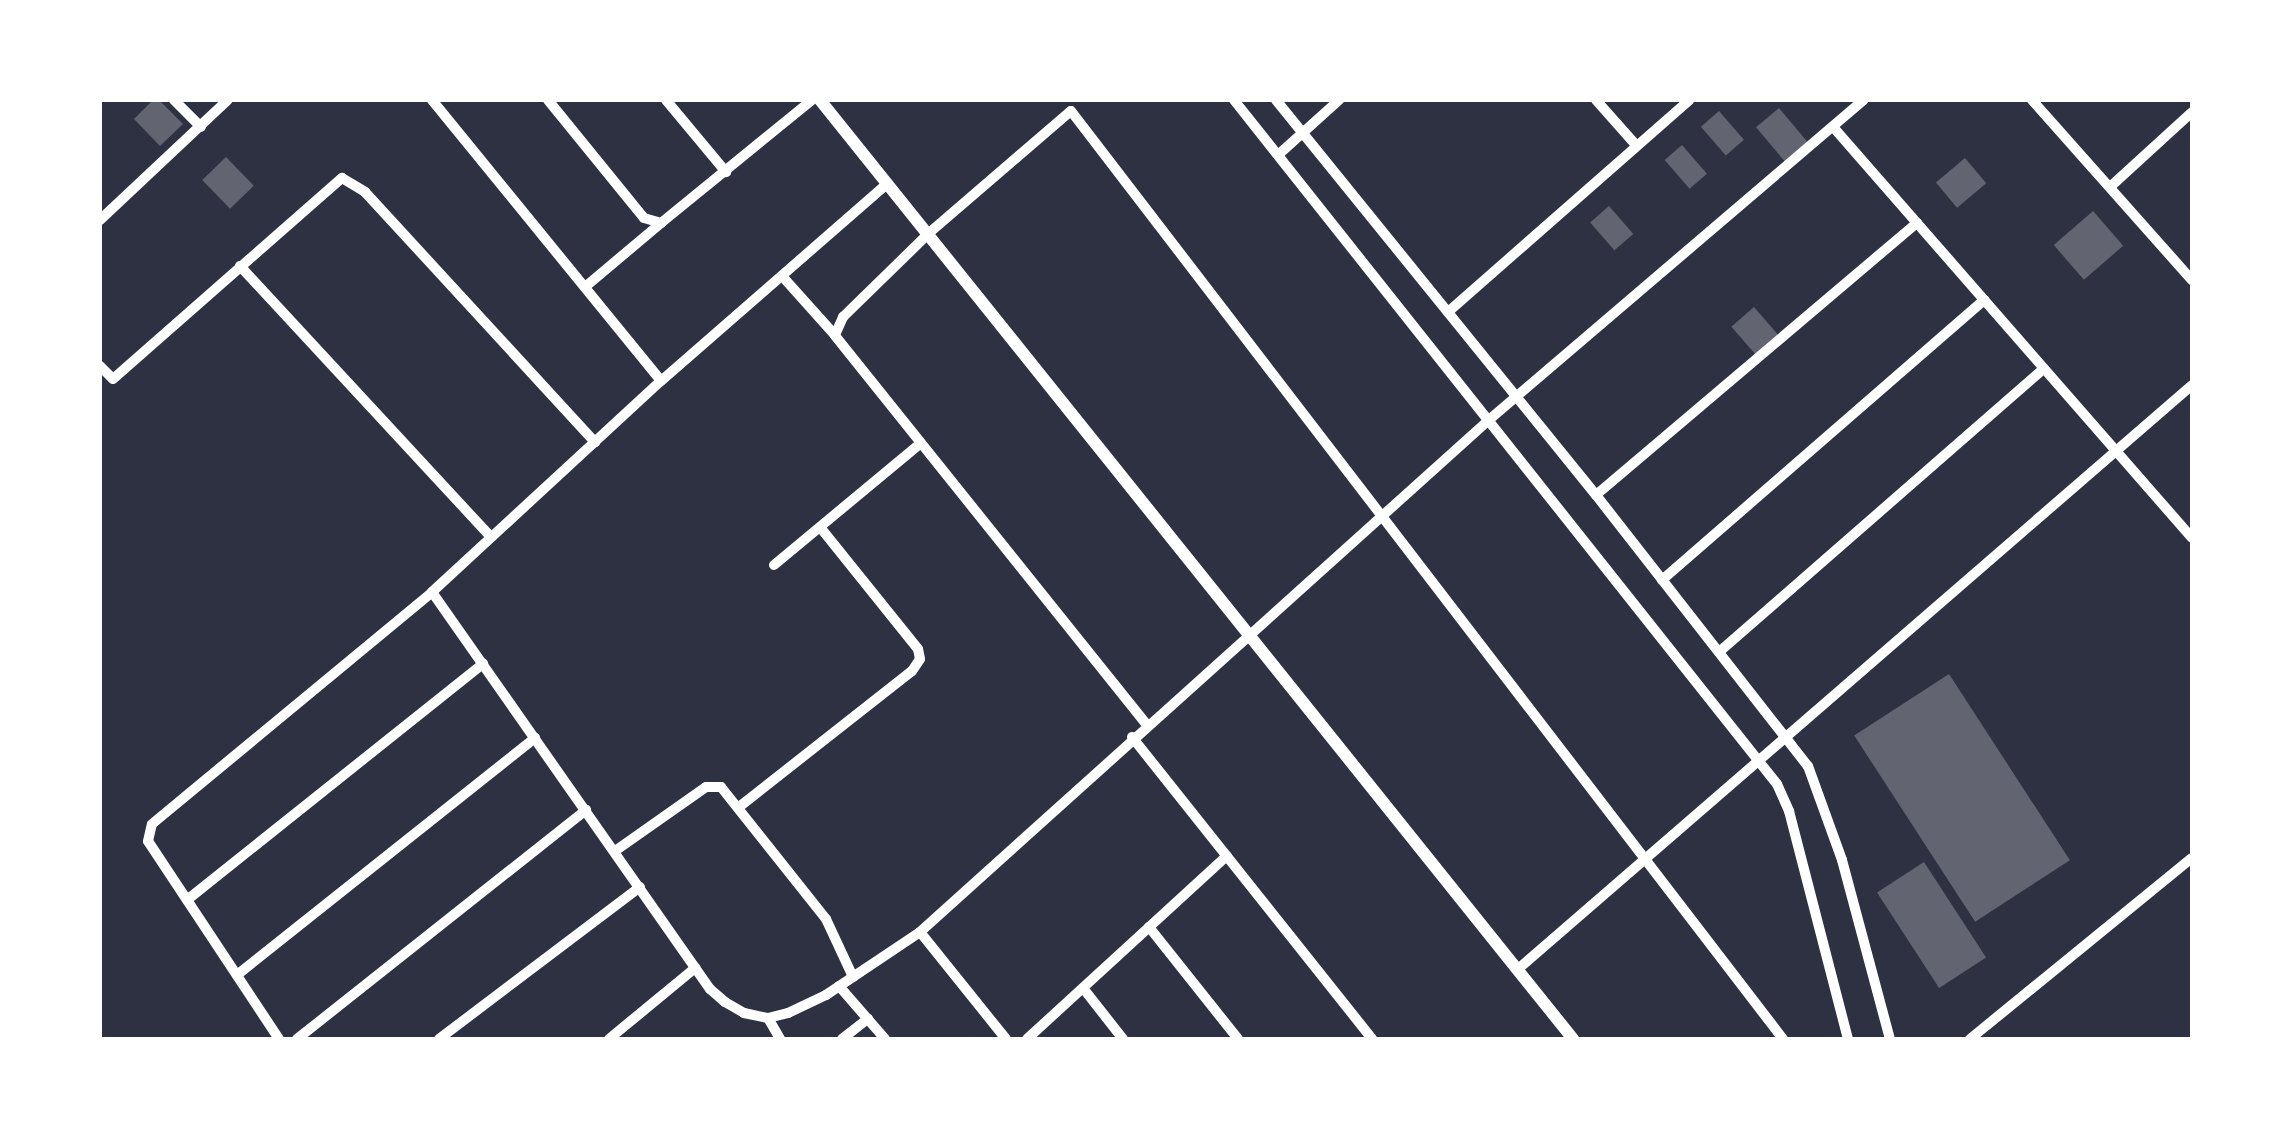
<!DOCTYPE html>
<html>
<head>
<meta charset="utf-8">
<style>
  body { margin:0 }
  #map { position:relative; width:2292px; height:1139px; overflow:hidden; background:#2d3142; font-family:"Nunito Sans",sans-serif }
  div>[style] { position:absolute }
  .building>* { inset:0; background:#626471; transform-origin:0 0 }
  .minor>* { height:10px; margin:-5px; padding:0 5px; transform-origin:5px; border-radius:5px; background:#fff }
  .tertiary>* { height:12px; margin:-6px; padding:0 6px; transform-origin:6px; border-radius:6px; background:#fff }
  span { translate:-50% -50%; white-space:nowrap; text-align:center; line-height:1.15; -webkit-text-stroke:8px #fff; paint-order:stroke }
  .frame { position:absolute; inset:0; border:102px solid #fff; pointer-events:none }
</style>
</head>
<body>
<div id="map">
  <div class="building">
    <i style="clip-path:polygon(153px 100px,159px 100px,183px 124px,160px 146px,134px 119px)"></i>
    <i style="left:1779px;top:108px;width:48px;height:30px;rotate:50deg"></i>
    <i style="left:1719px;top:111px;width:38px;height:24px;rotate:49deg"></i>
    <i style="left:1682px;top:145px;width:38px;height:23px;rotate:49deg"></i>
    <i style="left:226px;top:157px;width:40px;height:33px;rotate:46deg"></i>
    <i style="left:1965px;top:158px;width:33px;height:38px;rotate:50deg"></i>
    <i style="left:1609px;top:206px;width:37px;height:25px;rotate:49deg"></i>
    <i style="left:2093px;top:211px;width:46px;height:52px;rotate:49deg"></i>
    <i style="left:1754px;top:307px;width:37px;height:30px;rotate:49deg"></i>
    <i style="left:1949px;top:674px;width:222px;height:113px;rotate:57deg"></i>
    <i style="left:1924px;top:862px;width:114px;height:56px;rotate:57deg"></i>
  </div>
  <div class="minor">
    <i style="left:174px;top:100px;width:38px;rotate:45deg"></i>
    <i style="left:432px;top:100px;width:362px;rotate:50.8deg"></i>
    <i style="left:548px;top:100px;width:152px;rotate:50.9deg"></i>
    <i style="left:644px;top:218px;width:18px;rotate:16deg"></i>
    <i style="left:661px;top:223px;width:195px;rotate:-39.2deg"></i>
    <i style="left:666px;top:100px;width:94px;rotate:50.2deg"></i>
    <i style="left:1234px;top:100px;width:873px;rotate:51.56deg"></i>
    <i style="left:1777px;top:784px;width:30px;rotate:66deg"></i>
    <i style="left:1789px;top:811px;width:236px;rotate:75.5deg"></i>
    <i style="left:1276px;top:100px;width:508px;rotate:50.99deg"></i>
    <i style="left:1596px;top:495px;width:344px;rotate:52deg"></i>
    <i style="left:1808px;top:766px;width:100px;rotate:70.1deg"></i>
    <i style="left:1842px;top:860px;width:185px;rotate:75deg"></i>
    <i style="left:1596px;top:100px;width:60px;rotate:48.4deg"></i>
    <i style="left:2032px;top:100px;width:241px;rotate:48.4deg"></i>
    <i style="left:1834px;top:128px;width:544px;rotate:48.87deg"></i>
    <i style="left:1278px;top:155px;width:82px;rotate:-42deg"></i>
    <i style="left:2110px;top:187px;width:111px;rotate:-42.4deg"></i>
    <i style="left:100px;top:220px;width:175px;rotate:-43.2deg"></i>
    <i style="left:240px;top:266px;width:369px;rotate:47.2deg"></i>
    <i style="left:782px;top:276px;width:79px;rotate:48.1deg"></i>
    <i style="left:585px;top:287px;width:99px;rotate:-40.1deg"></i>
    <i style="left:1448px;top:312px;width:321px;rotate:-41.3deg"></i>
    <i style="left:100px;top:366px;width:18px;rotate:45deg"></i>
    <i style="left:113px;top:379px;width:305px;rotate:-41.3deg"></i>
    <i style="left:342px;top:178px;width:27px;rotate:31deg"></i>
    <i style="left:365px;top:192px;width:340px;rotate:47.4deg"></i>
    <i style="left:1596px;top:495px;width:421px;rotate:-40.3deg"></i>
    <i style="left:774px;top:565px;width:190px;rotate:-39.7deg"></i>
    <i style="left:1662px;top:580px;width:427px;rotate:-41deg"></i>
    <i style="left:432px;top:592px;width:485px;rotate:55deg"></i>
    <i style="left:710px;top:989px;width:20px;rotate:41deg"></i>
    <i style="left:725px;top:1002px;width:22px;rotate:30deg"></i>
    <i style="left:744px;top:1013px;width:25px;rotate:12deg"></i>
    <i style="left:768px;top:1018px;width:21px;rotate:-14deg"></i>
    <i style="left:788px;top:1013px;width:42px;rotate:-25.3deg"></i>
    <i style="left:826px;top:995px;width:113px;rotate:-33.8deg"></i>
    <i style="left:1719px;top:652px;width:430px;rotate:-41.1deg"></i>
    <i style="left:1147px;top:725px;width:499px;rotate:-128.7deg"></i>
    <i style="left:835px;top:335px;width:20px;rotate:-66deg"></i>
    <i style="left:843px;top:317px;width:120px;rotate:-44.3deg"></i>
    <i style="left:929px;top:233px;width:187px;rotate:-40.7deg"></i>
    <i style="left:1071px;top:111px;width:1170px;rotate:52.5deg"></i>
    <i style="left:1132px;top:737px;width:386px;rotate:51.5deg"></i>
    <i style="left:739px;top:807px;width:220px;rotate:-38.2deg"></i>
    <i style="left:912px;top:671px;width:14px;rotate:-56deg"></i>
    <i style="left:920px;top:659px;width:10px;rotate:-101deg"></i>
    <i style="left:918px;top:649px;width:156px;rotate:-128.8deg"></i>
    <i style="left:615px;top:851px;width:111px;rotate:-35.1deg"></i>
    <i style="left:706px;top:787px;width:15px"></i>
    <i style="left:721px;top:787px;width:169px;rotate:51.5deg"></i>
    <i style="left:826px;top:919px;width:64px;rotate:65deg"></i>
    <i style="left:187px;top:900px;width:379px;rotate:-38.6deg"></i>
    <i style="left:1149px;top:927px;width:143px;rotate:51.5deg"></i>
    <i style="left:1517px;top:970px;width:893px;rotate:-40.91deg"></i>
    <i style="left:237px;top:975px;width:381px;rotate:-38.5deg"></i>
    <i style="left:839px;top:986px;width:70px;rotate:49deg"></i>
    <i style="left:1083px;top:988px;width:65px;rotate:51.9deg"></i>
    <i style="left:768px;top:1018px;width:24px;rotate:60deg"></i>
    <i style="left:279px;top:1039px;width:237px;rotate:-123.5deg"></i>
    <i style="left:148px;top:841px;width:17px;rotate:-77deg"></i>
    <i style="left:152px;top:824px;width:364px;rotate:-39.6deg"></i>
    <i style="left:432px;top:592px;width:311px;rotate:-42.7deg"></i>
    <i style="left:661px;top:381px;width:301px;rotate:-41.1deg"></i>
    <i style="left:297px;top:1039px;width:369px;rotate:-38.4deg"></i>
    <i style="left:439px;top:1039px;width:252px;rotate:-37.1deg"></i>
    <i style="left:609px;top:1039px;width:112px;rotate:-39.5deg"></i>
    <i style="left:842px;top:1039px;width:33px;rotate:-38deg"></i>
    <i style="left:1006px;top:1039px;width:137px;rotate:-128.8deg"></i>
    <i style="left:920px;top:932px;width:767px;rotate:-41.99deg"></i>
    <i style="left:1490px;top:419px;width:491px;rotate:-40.5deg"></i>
    <i style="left:1027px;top:1039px;width:271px;rotate:-42.5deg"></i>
    <i style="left:1970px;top:1039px;width:286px;rotate:-39.2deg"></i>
  </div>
  <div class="tertiary">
    <i style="left:820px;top:100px;width:1204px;rotate:51.27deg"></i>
  </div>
  <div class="frame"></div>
</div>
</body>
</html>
